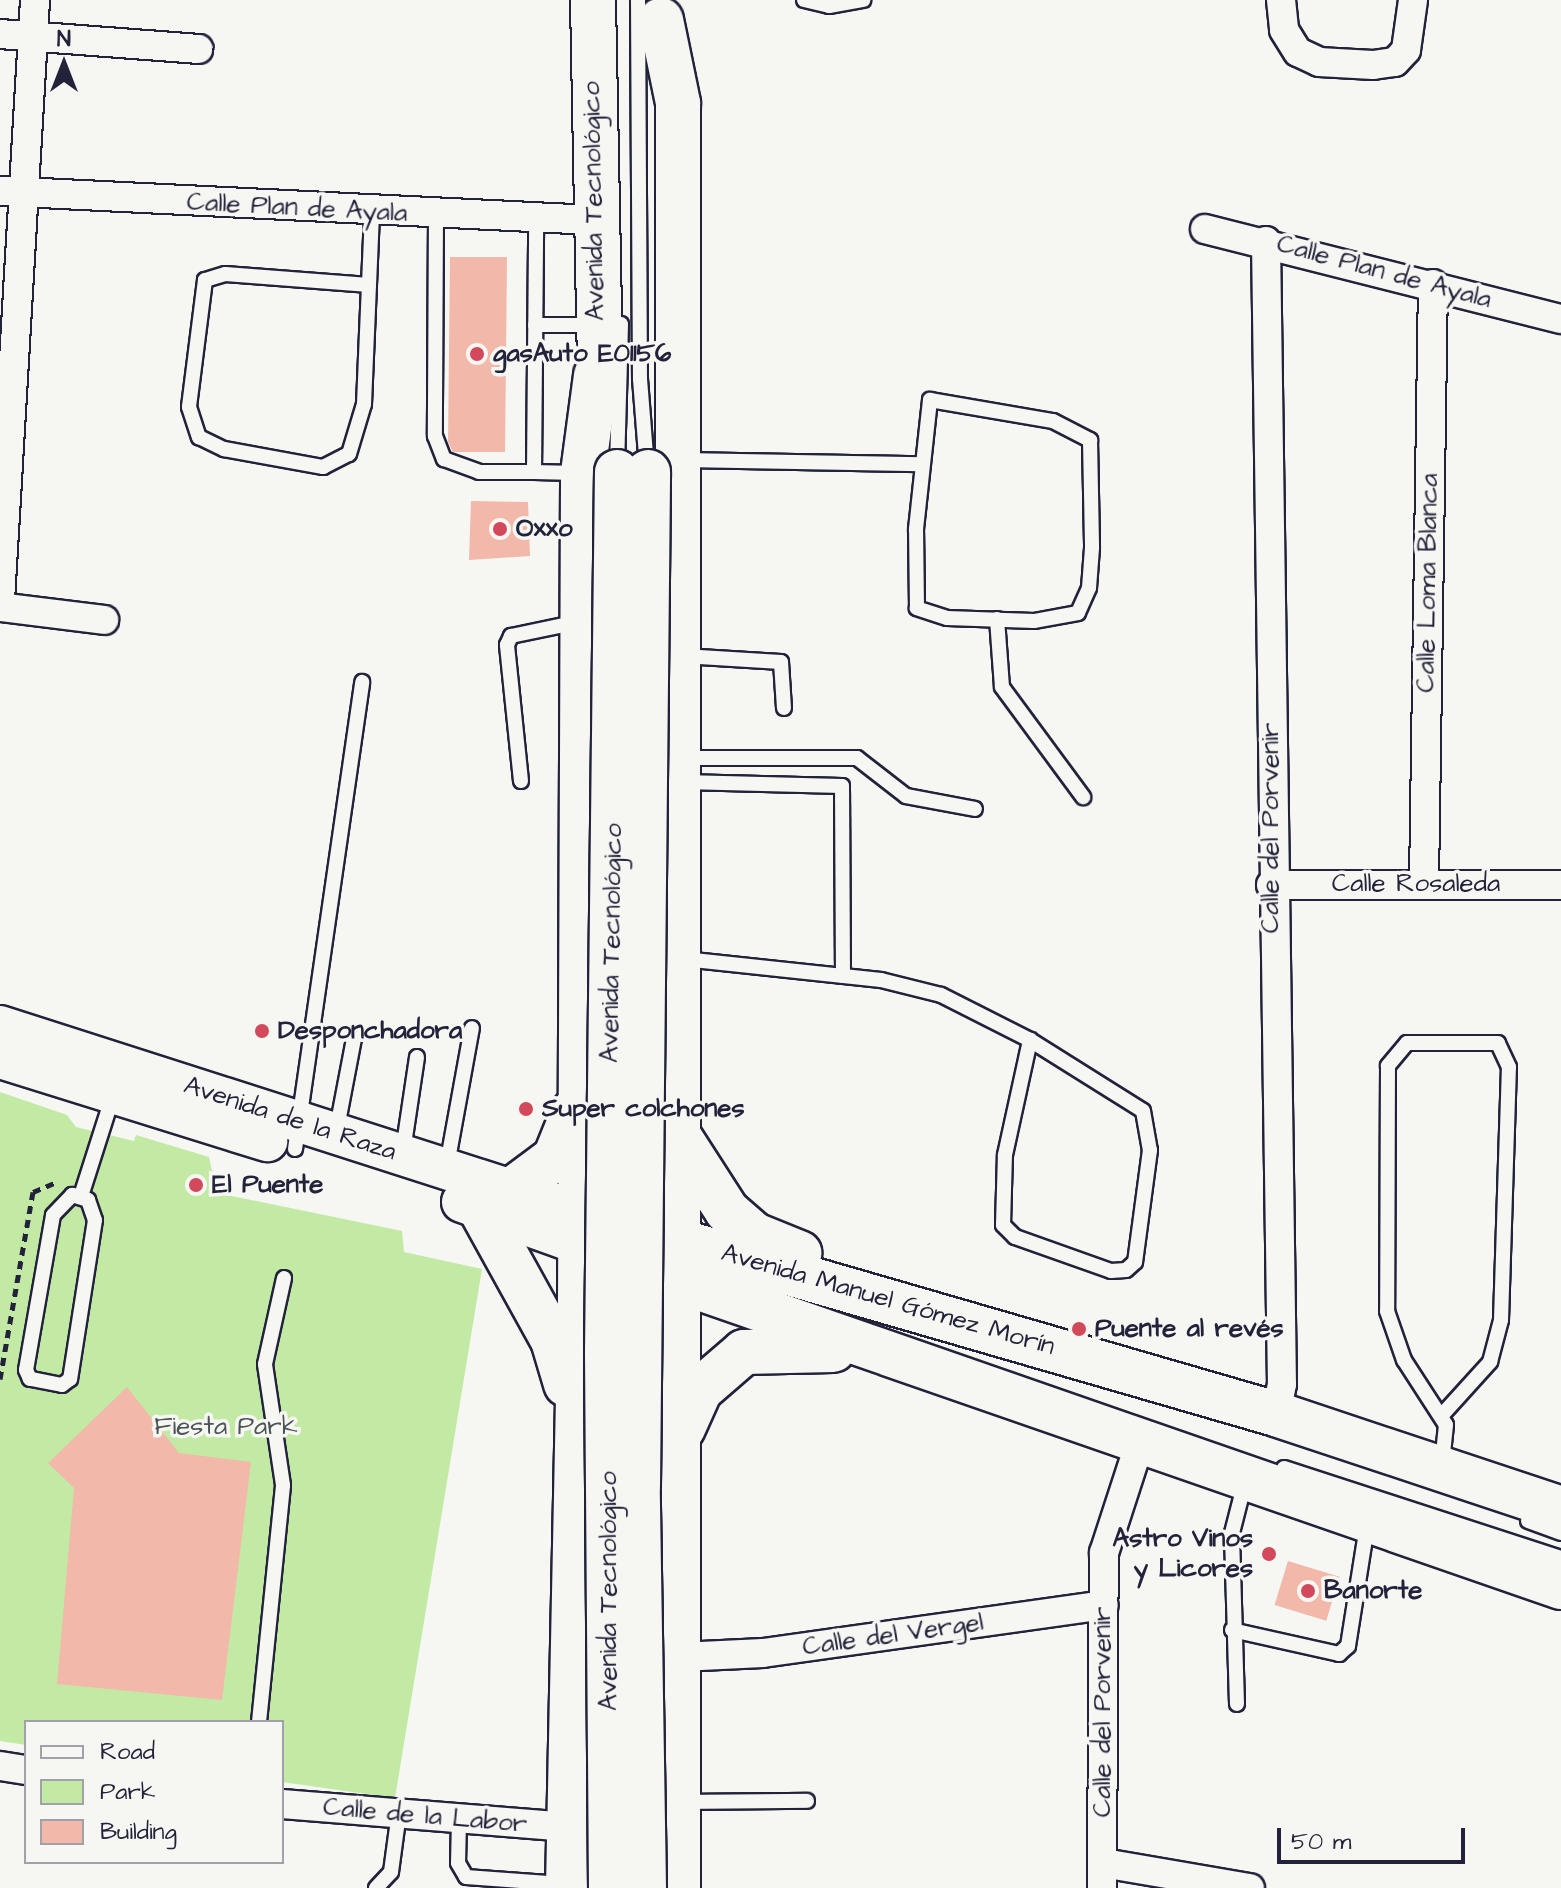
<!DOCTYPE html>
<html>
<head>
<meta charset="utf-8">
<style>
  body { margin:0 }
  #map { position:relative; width:1561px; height:1888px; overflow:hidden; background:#f6f6f2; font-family:"Architects Daughter",sans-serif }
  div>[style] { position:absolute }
  .green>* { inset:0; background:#c3eaa4 }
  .building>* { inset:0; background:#f2b8aa; transform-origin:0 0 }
  .path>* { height:5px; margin-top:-2.5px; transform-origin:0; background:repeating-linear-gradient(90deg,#22223b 0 8px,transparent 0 14px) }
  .roads { filter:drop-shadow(2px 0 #22223b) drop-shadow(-2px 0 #22223b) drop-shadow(0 2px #22223b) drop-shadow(0 -2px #22223b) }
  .service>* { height:14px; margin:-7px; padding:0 7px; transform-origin:7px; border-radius:7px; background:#f6f6f2 }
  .minor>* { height:28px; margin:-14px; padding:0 14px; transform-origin:14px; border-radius:14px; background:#f6f6f2 }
  .secondary>* { height:40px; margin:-20px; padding:0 20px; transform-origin:20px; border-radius:20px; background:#f6f6f2 }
  .primary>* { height:44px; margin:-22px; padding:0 22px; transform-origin:22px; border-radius:22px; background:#f6f6f2 }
  .bridges { filter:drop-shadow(2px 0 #22223b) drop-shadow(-2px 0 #22223b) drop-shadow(0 2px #22223b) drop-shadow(0 -2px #22223b) }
  .primary-bridge>* { height:44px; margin:-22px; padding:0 22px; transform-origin:22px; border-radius:22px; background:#f6f6f2 }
  .dots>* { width:22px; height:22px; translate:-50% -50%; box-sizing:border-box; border:4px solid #f6f6f2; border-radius:50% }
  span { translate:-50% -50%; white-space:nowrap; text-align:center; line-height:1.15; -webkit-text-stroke:7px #f6f6f2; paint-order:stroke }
  .street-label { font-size:26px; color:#22223b }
  .poi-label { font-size:26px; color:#22223b; font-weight:700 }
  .left { translate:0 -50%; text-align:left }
  .right { translate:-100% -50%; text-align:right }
  .park-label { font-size:26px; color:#4a5455 }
  .legend { position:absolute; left:24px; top:1720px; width:260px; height:144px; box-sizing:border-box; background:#f6f6f2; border:2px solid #a1a1a9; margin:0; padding:10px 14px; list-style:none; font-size:24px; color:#22223b }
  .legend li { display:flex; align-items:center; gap:16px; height:40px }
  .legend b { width:40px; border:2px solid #a1a1a9 }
  .north { position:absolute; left:24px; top:24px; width:80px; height:80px; -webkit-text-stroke:6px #f6f6f2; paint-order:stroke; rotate:0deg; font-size:22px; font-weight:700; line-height:32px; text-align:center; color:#22223b }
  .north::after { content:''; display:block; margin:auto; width:28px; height:36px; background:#22223b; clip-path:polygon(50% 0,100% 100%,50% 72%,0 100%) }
  .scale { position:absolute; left:1277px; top:1828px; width:188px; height:36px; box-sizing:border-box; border:4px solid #22223b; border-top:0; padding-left:10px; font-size:24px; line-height:28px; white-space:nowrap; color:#22223b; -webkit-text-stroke:6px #f6f6f2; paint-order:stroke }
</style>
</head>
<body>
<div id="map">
  <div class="green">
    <i style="clip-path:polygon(0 1092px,67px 1115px,76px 1127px,134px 1141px,136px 1135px,209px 1157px,217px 1193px,402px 1231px,404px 1252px,482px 1269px,395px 1798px,282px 1782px,282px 1722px,26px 1722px,26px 1745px,0 1741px)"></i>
  </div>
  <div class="building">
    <i style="clip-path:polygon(450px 257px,507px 257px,505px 452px,453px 452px,448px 442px)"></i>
    <i style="clip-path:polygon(471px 501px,528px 502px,530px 556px,469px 560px)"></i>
    <i style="clip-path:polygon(127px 1387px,179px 1453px,251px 1462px,222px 1700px,57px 1684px,74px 1488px,48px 1463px)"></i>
    <i style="left:1288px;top:1561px;width:54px;height:46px;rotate:17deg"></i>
  </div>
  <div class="path">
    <i style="left:0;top:1379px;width:190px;rotate:-80deg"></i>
    <i style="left:33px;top:1192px;width:25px;rotate:-23deg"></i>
  </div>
  <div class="roads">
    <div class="service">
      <i style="left:638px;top:0;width:379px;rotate:89.7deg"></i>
      <i style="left:640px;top:379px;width:88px;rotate:85.5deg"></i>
      <i style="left:804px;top:0;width:26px;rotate:13deg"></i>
      <i style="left:829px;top:6px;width:35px;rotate:-10deg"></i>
      <i style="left:436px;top:215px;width:221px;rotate:90.3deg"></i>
      <i style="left:435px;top:436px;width:25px;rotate:69deg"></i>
      <i style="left:444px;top:459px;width:37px;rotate:20deg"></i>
      <i style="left:479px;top:472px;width:55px"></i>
      <i style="left:534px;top:472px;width:253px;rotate:-89.5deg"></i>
      <i style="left:369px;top:285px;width:144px;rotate:-175.6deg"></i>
      <i style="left:225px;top:274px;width:21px;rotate:163deg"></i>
      <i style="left:205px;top:280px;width:128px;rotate:97.2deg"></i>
      <i style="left:189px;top:407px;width:32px;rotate:72deg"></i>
      <i style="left:199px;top:437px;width:28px;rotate:26deg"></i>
      <i style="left:224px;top:449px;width:101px;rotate:10.3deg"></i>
      <i style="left:323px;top:467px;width:29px;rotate:-27deg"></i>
      <i style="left:349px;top:454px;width:52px;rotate:-73.3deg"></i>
      <i style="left:364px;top:404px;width:191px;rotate:-87.6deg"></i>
      <i style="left:535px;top:325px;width:60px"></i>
      <i style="left:930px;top:400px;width:125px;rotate:9.7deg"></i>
      <i style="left:1053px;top:421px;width:42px;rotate:27.2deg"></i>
      <i style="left:1090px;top:440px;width:108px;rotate:88.9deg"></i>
      <i style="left:1092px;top:548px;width:40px;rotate:94.3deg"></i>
      <i style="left:1089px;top:588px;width:27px;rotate:114deg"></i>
      <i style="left:1078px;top:613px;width:45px;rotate:169.7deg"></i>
      <i style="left:1034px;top:621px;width:87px;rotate:-178deg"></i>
      <i style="left:947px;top:618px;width:32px;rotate:-162deg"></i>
      <i style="left:917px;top:608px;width:79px;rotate:-90.7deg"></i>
      <i style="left:916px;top:529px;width:130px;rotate:-83.8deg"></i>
      <i style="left:683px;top:460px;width:239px;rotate:1deg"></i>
      <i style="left:617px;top:467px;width:143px;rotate:-88.4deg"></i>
      <i style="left:534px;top:472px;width:43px;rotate:1.3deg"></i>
      <i style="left:997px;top:619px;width:68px;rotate:85.8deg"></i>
      <i style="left:1002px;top:687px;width:137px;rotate:53.6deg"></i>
      <i style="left:683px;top:656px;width:98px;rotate:3.5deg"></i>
      <i style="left:781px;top:662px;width:46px;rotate:86.3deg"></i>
      <i style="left:683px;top:758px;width:174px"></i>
      <i style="left:857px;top:758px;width:62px;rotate:37.8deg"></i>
      <i style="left:906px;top:796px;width:70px;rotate:10.7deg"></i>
      <i style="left:521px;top:781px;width:137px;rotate:-95.9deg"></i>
      <i style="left:507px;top:645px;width:10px;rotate:-66deg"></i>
      <i style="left:511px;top:636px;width:68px;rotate:-11.8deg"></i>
      <i style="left:683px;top:782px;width:159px;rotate:1.4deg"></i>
      <i style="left:842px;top:786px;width:190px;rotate:89.7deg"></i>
      <i style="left:684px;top:959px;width:198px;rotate:6.1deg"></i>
      <i style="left:881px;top:980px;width:62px;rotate:14deg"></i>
      <i style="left:941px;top:995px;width:100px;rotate:26.8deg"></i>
      <i style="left:1030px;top:1040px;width:133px;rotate:32.1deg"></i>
      <i style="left:1143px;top:1111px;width:40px;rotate:80deg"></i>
      <i style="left:1150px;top:1150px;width:113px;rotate:97.6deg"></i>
      <i style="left:1135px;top:1262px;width:12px;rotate:138deg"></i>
      <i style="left:1126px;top:1270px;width:15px;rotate:176deg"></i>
      <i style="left:1111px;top:1271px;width:102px;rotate:-160.5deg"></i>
      <i style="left:1015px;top:1237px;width:17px;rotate:-135deg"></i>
      <i style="left:1003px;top:1225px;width:70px;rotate:-88.4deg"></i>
      <i style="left:1005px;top:1155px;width:118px;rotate:-77.7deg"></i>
      <i style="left:336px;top:1133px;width:96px;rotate:-79.2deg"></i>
      <i style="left:295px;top:1149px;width:472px;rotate:-81.8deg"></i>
      <i style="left:403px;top:1151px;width:95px;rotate:-81.5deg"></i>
      <i style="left:447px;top:1165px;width:139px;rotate:-79.7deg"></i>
      <i style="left:72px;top:1195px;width:17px;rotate:17deg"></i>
      <i style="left:88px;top:1200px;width:21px;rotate:71deg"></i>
      <i style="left:95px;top:1220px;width:161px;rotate:98.9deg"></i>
      <i style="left:70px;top:1379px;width:10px;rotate:143deg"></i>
      <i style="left:62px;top:1385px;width:33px;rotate:-169deg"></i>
      <i style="left:30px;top:1379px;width:10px;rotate:-114deg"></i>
      <i style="left:26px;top:1370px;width:157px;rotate:-80.1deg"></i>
      <i style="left:53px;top:1215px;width:28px;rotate:-46deg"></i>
      <i style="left:81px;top:1196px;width:105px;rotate:-72.3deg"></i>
      <i style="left:1442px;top:1415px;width:72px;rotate:-47.8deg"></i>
      <i style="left:1490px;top:1362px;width:43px;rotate:-75.3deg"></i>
      <i style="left:1501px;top:1320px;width:253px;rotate:-88.2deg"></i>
      <i style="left:1509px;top:1067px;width:26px;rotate:-115deg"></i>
      <i style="left:1498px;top:1043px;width:91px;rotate:180deg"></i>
      <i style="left:1407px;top:1043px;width:30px;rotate:130deg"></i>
      <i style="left:1388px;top:1066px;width:245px;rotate:90.2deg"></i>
      <i style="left:1387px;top:1311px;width:52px;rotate:70.9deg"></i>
      <i style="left:1404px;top:1360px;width:77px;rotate:57.1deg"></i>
      <i style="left:1446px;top:1425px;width:39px;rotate:96deg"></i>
      <i style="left:1284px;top:1468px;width:291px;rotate:18deg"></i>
      <i style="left:1528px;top:1521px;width:35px;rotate:20deg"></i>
      <i style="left:1232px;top:1630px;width:110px;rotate:12.6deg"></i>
      <i style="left:1339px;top:1654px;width:12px;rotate:-42deg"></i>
      <i style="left:1348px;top:1646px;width:121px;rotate:-81deg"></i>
      <i style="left:1237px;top:1704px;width:171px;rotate:-91.7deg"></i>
      <i style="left:1232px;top:1533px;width:53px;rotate:-75.7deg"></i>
      <i style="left:259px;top:1722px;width:238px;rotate:-84.2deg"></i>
      <i style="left:283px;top:1485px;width:122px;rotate:-98.5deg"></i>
      <i style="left:265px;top:1364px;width:88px;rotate:-77.5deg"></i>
      <i style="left:684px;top:1802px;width:123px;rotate:-0.5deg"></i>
      <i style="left:459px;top:1820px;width:43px;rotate:91.3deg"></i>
      <i style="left:458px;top:1863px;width:16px;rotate:60deg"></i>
      <i style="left:466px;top:1877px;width:96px;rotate:4.2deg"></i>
      <i style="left:376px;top:1888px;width:22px;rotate:-47deg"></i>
      <i style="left:391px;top:1872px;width:60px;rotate:-82.3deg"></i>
    </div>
    <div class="minor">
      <i style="left:1281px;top:0;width:30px;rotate:84deg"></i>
      <i style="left:1284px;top:30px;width:26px;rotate:58deg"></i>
      <i style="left:1298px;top:52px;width:23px;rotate:25deg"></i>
      <i style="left:1319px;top:62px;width:54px;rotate:3.2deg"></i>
      <i style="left:1373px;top:65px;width:22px;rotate:-8deg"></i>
      <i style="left:1395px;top:62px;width:16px;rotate:-47deg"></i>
      <i style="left:1406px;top:50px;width:50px;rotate:-82deg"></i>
      <i style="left:0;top:34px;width:199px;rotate:4.3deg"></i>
      <i style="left:0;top:191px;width:595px;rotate:2.8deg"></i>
      <i style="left:1205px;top:229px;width:367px;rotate:14.2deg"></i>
      <i style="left:1266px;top:241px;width:1143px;rotate:89.2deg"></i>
      <i style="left:1282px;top:1384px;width:31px;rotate:101deg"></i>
      <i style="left:0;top:600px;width:601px;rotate:-86.66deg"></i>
      <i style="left:0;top:607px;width:105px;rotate:7.1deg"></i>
      <i style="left:1424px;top:882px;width:598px;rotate:-89.14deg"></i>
      <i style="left:1271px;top:885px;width:290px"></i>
      <i style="left:680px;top:1657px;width:83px;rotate:-2.8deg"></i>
      <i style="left:763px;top:1653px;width:344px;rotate:-8deg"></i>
      <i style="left:0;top:1766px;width:26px;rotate:9deg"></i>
      <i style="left:282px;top:1804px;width:287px;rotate:4.6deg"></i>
      <i style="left:1103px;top:1863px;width:149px;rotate:9.7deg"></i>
      <i style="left:1102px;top:1888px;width:335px;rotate:-89.7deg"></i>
      <i style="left:1104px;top:1553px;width:114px;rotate:-72deg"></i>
    </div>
    <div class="secondary">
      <i style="left:0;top:1026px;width:609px;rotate:17.78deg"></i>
      <i style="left:0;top:1058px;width:280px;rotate:17.3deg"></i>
      <i style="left:462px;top:1202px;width:124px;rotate:19.7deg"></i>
    </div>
    <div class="primary">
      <i style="left:593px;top:0;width:401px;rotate:88.9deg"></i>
      <i style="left:661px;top:20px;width:85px;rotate:78.4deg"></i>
      <i style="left:678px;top:103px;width:1785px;rotate:90deg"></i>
      <i style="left:680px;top:1138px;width:87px;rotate:57.2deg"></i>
      <i style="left:727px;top:1211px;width:37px;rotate:41deg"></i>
      <i style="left:755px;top:1235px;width:48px;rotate:22.2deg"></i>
      <i style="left:512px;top:1190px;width:54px;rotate:-36.7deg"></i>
      <i style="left:555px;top:1158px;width:51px;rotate:-68deg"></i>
      <i style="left:480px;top:1208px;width:151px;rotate:61.1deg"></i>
      <i style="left:553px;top:1340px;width:46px;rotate:73.5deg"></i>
      <i style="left:651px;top:1233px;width:651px;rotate:16.15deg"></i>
      <i style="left:1276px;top:1414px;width:300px;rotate:18.4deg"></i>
      <i style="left:653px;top:1272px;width:961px;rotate:19.13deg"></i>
      <i style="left:683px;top:1428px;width:42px;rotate:-65.9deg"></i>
      <i style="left:700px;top:1390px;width:58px;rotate:-40.8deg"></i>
      <i style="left:744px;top:1352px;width:89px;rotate:-1.3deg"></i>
      <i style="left:568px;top:1888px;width:586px;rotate:-88.83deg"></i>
      <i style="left:580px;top:1302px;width:829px;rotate:-89.79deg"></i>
      <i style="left:583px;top:473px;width:99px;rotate:-82.4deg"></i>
    </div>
  </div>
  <div class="bridges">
    <div class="primary-bridge">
      <i style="left:611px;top:1888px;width:536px;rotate:-90.43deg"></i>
      <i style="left:607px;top:1352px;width:880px;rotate:-89.35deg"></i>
      <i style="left:644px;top:1888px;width:403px;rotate:-90.9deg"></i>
      <i style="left:638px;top:1485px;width:1013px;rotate:-89.43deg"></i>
    </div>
  </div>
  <div class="dots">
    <i style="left:477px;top:354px;background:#d1495b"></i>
    <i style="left:500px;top:529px;background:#d1495b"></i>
    <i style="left:262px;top:1031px;background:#d1495b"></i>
    <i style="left:526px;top:1109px;background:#d1495b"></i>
    <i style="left:196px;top:1185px;background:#d1495b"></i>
    <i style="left:1079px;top:1329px;background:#d1495b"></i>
    <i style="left:1269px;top:1554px;background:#d1495b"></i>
    <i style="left:1308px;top:1591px;background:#d1495b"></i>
  </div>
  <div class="street-label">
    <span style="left:594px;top:201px;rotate:-91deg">Avenida Tecnológico</span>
    <span style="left:297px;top:208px;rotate:3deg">Calle Plan de Ayala</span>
    <span style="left:1384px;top:272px;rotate:15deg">Calle Plan de Ayala</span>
    <span style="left:1428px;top:583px;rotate:-89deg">Calle Loma Blanca</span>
    <span style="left:1271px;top:828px;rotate:-90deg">Calle del Porvenir</span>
    <span style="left:1416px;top:884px">Calle Rosaleda</span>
    <span style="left:612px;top:943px;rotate:-89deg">Avenida Tecnológico</span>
    <span style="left:290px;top:1119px;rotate:18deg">Avenida de la Raza</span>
    <span style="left:888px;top:1300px;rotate:16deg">Avenida Manuel Gómez Morín</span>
    <span style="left:609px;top:1591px;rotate:-90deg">Avenida Tecnológico</span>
    <span style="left:893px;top:1635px;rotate:-8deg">Calle del Vergel</span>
    <span style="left:1103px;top:1712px;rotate:-90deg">Calle del Porvenir</span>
    <span style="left:425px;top:1816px;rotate:5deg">Calle de la Labor</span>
  </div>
  <div class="poi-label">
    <span class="left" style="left:493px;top:354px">gasAuto E01156</span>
    <span class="left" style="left:516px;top:529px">Oxxo</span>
    <span class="left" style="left:278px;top:1031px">Desponchadora</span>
    <span class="left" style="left:542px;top:1109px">Super colchones</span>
    <span class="left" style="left:212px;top:1185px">El Puente</span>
    <span class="left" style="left:1095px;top:1329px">Puente al revés</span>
    <span class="right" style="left:1253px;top:1554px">Astro Vinos<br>y Licores</span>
    <span class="left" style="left:1324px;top:1591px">Banorte</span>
  </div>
  <div class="park-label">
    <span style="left:226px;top:1427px">Fiesta Park</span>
  </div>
  <ul class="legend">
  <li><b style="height:10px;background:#f6f6f2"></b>Road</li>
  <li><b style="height:22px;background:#c3eaa4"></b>Park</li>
  <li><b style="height:22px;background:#f2b8aa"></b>Building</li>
  </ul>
  <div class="north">N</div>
  <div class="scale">50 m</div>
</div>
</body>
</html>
